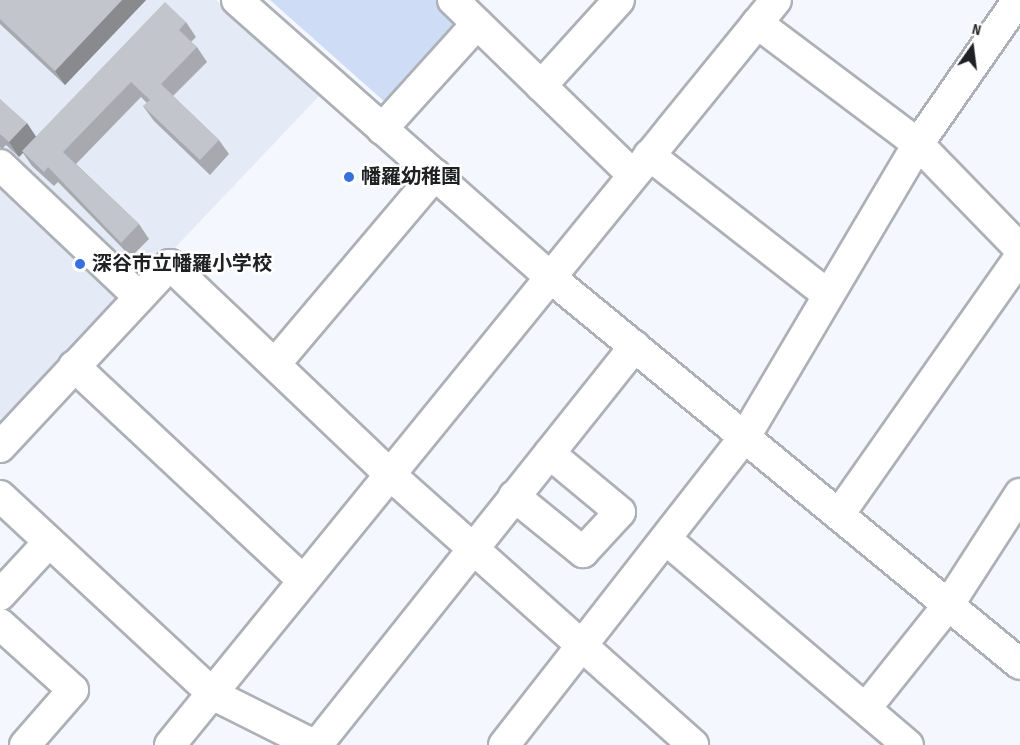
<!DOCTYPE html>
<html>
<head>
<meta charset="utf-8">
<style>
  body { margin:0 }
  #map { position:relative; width:1020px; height:745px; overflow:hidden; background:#f4f7fd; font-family:"Sofia Sans Condensed","Noto Sans JP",sans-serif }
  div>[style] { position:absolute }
  .built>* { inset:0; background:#e4ebf7 }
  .green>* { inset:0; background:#cedcf6 }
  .roads { filter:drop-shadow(2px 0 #adb0b6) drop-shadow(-2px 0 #adb0b6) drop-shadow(0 2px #adb0b6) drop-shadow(0 -2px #adb0b6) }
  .minor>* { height:30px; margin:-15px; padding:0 15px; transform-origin:15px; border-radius:15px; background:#fff }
  .wall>* { inset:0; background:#a7a9af }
  .shaded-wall>* { inset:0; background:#888a8e }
  .building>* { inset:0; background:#c2c5cb }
  .dots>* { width:16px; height:16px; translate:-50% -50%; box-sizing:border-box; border:3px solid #fff; border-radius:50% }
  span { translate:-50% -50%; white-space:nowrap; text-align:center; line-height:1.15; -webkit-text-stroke:5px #fff; paint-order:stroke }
  .poi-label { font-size:20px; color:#202123; font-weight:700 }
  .left { translate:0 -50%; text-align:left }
  .north { position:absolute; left:942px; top:18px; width:60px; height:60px; -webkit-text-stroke:4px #fff; paint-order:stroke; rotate:14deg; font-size:16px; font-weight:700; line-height:24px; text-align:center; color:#202123 }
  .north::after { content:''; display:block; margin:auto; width:21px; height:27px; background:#202123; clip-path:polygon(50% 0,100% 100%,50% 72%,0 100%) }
</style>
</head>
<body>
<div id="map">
  <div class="built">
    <i style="clip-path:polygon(0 0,216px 0,320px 95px,0 432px)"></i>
  </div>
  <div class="green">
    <i style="clip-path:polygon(270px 0,439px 0,461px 21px,386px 103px)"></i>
  </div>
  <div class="roads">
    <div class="minor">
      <i style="left:237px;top:0;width:419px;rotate:41.5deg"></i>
      <i style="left:551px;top:278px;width:607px;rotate:39.46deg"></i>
      <i style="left:453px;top:0;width:251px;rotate:44.2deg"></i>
      <i style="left:757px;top:23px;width:201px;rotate:36.9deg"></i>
      <i style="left:918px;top:144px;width:146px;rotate:45.8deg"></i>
      <i style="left:541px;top:86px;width:116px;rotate:-47.8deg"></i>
      <i style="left:382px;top:129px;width:142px;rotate:-47.9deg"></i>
      <i style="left:649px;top:155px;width:227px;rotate:38deg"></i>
      <i style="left:0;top:165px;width:192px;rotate:43.5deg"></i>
      <i style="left:275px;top:364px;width:248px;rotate:-49.8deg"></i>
      <i style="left:74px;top:366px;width:313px;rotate:43.1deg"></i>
      <i style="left:0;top:447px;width:249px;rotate:-47deg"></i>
      <i style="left:170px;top:265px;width:300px;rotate:43.6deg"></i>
      <i style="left:387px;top:472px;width:410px;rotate:41.7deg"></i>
      <i style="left:0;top:496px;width:292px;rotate:42.9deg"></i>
      <i style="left:214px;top:695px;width:112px;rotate:26.6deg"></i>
      <i style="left:514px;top:496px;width:89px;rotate:39.1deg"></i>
      <i style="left:583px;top:552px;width:54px;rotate:-47.2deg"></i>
      <i style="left:620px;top:512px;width:92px;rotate:-140.3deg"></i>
      <i style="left:840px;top:513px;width:313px;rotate:-54.9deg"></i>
      <i style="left:668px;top:541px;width:315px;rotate:40.4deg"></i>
      <i style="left:0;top:595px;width:71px;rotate:-47.3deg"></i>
      <i style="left:0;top:624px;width:98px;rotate:42.1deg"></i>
      <i style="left:73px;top:690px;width:73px;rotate:131.1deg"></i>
      <i style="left:866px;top:708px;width:133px;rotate:-51.4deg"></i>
      <i style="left:949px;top:604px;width:131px;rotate:-57.2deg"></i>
      <i style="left:170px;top:745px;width:960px;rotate:-50.87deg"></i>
      <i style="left:317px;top:745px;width:510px;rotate:-51.45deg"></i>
      <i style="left:504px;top:745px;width:393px;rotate:-52deg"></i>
      <i style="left:746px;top:435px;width:338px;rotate:-59.4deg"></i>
      <i style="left:918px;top:144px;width:175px;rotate:-55.2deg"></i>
    </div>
  </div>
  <div class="wall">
    <i style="clip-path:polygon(0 0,146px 0,65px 85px,0 24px)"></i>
    <i style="clip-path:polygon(186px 22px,196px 37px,191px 42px,197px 47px,207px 62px,173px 96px,219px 140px,229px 154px,210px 175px,154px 121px,143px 106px,147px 103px,141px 97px,76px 164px,139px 224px,149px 239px,131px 257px,58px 182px,54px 186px,32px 166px,23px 153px,19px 157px,6px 145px,2px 149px,0 147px,0 99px,36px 137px)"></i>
  </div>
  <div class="shaded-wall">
    <i style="clip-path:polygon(122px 0,146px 0,65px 85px,55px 71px)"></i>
    <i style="clip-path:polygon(27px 123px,37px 138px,19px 157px,9px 142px)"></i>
  </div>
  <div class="building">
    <i style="clip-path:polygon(0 0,122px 0,55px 71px,0 19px)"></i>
    <i style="clip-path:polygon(165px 2px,186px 22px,179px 30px,197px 47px,161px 84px,219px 140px,200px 160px,143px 106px,150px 100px,131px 82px,63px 152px,139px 224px,121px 243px,48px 167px,44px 172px,22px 151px)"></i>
    <i style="clip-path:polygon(0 99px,27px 123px,9px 142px,0 134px)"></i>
  </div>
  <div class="dots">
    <i style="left:349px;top:177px;background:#3870df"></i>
    <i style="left:80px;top:264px;background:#3870df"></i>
  </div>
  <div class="poi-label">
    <span class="left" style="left:361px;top:177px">幡羅幼稚園</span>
    <span class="left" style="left:92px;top:264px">深谷市立幡羅小学校</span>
  </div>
  <div class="north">N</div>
</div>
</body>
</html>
